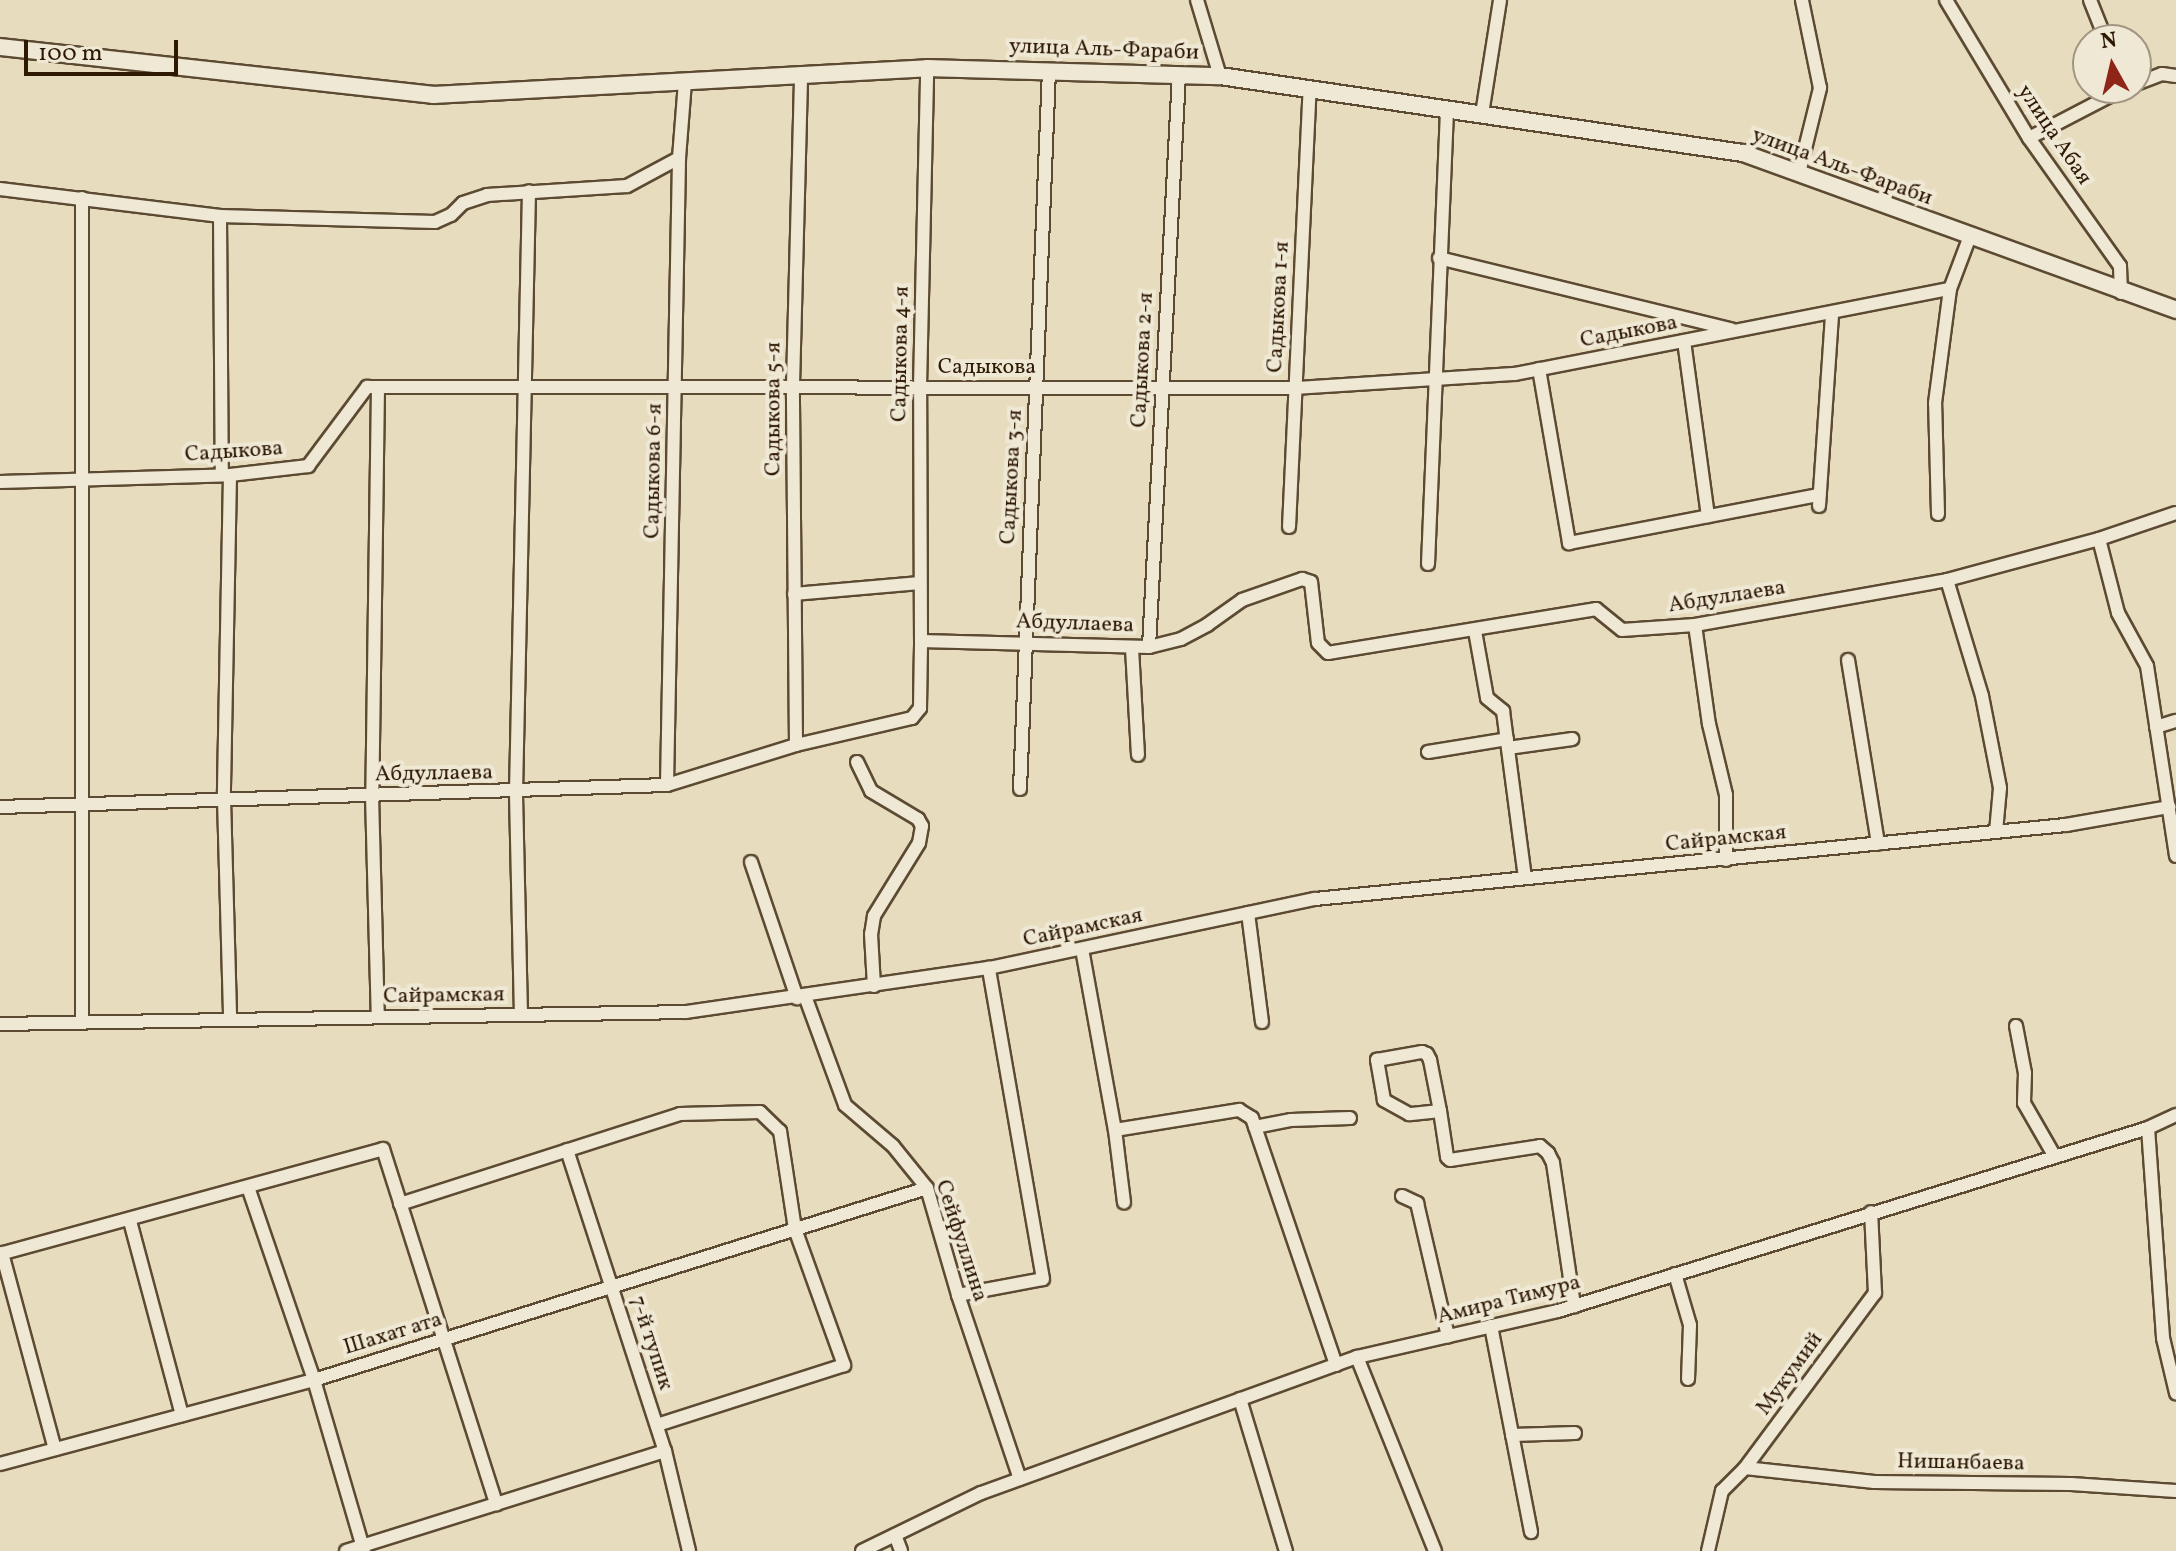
<!DOCTYPE html>
<html>
<head>
<meta charset="utf-8">
<style>
  body { margin:0 }
  #map { position:relative; width:2176px; height:1551px; overflow:hidden; background:#e7dcbe; font-family:Vollkorn,serif }
  div>[style] { position:absolute }
  .roads { filter:drop-shadow(2px 0 #5c4a32) drop-shadow(-2px 0 #5c4a32) drop-shadow(0 2px #5c4a32) drop-shadow(0 -2px #5c4a32) }
  .street>* { height:12px; margin:-6px; padding:0 6px; transform-origin:6px; border-radius:6px; background:#efe8d5 }
  .secondary>* { height:16px; margin:-8px; padding:0 8px; transform-origin:8px; border-radius:8px; background:#efe8d5 }
  span { translate:-50% -50%; white-space:nowrap; text-align:center; line-height:1.15; -webkit-text-stroke:8px #efe8d5; paint-order:stroke }
  .street-label { font-size:22px; color:#2e1903 }
  .north { position:absolute; left:2072px; top:24px; width:80px; height:80px; box-sizing:border-box; background:#efe8d5; border:2px solid #a29581; border-radius:50%; rotate:352deg; font-size:22px; font-weight:700; line-height:32px; text-align:center; color:#2e1903 }
  .north::after { content:''; display:block; margin:auto; width:28px; height:36px; background:#8f2418; clip-path:polygon(50% 0,100% 100%,50% 72%,0 100%) }
  .scale { position:absolute; left:24px; top:40px; width:154px; height:36px; box-sizing:border-box; border:4px solid #2e1903; border-top:0; padding-left:10px; font-size:24px; line-height:28px; white-space:nowrap; color:#2e1903; -webkit-text-stroke:6px #efe8d5; paint-order:stroke }
</style>
</head>
<body>
<div id="map">
  <div class="roads">
    <div class="street">
      <i style="left:1197px;top:0;width:79px;rotate:73.2deg"></i>
      <i style="left:1946px;top:0;width:161px;rotate:59deg"></i>
      <i style="left:2029px;top:138px;width:157px;rotate:54.6deg"></i>
      <i style="left:2120px;top:266px;width:27px;rotate:88deg"></i>
      <i style="left:2090px;top:0;width:43px;rotate:68.2deg"></i>
      <i style="left:2136px;top:84px;width:28px;rotate:-21deg"></i>
      <i style="left:2162px;top:74px;width:14px;rotate:8deg"></i>
      <i style="left:1482px;top:114px;width:115px;rotate:-81deg"></i>
      <i style="left:2029px;top:138px;width:108px;rotate:-27.5deg"></i>
      <i style="left:1799px;top:173px;width:88px;rotate:-76.1deg"></i>
      <i style="left:1820px;top:88px;width:90px;rotate:-101.6deg"></i>
      <i style="left:0;top:189px;width:222px;rotate:7deg"></i>
      <i style="left:220px;top:216px;width:215px;rotate:1.6deg"></i>
      <i style="left:435px;top:222px;width:17px;rotate:-24deg"></i>
      <i style="left:451px;top:215px;width:17px;rotate:-45deg"></i>
      <i style="left:463px;top:203px;width:25px;rotate:-18deg"></i>
      <i style="left:487px;top:195px;width:140px;rotate:-3.7deg"></i>
      <i style="left:627px;top:186px;width:59px;rotate:-28.3deg"></i>
      <i style="left:82px;top:198px;width:824px;rotate:90deg"></i>
      <i style="left:220px;top:216px;width:259px;rotate:89.6deg"></i>
      <i style="left:1439px;top:258px;width:301px;rotate:13.7deg"></i>
      <i style="left:1684px;top:341px;width:177px;rotate:82.2deg"></i>
      <i style="left:1539px;top:369px;width:177px;rotate:80.2deg"></i>
      <i style="left:1569px;top:543px;width:255px;rotate:-10.9deg"></i>
      <i style="left:378px;top:387px;width:408px;rotate:90.8deg"></i>
      <i style="left:372px;top:795px;width:222px;rotate:88.5deg"></i>
      <i style="left:230px;top:475px;width:324px;rotate:91.1deg"></i>
      <i style="left:224px;top:799px;width:221px;rotate:88.4deg"></i>
      <i style="left:0;top:482px;width:230px;rotate:-1.7deg"></i>
      <i style="left:230px;top:475px;width:79px;rotate:-6.6deg"></i>
      <i style="left:308px;top:466px;width:99px;rotate:-53.2deg"></i>
      <i style="left:367px;top:387px;width:929px;rotate:0.06deg"></i>
      <i style="left:1296px;top:388px;width:219px;rotate:-3.7deg"></i>
      <i style="left:1515px;top:374px;width:443px;rotate:-11.1deg"></i>
      <i style="left:1950px;top:289px;width:57px;rotate:-69.3deg"></i>
      <i style="left:1819px;top:506px;width:193px;rotate:-86.1deg"></i>
      <i style="left:1938px;top:514px;width:111px;rotate:-91.5deg"></i>
      <i style="left:1935px;top:403px;width:115px;rotate:-82.5deg"></i>
      <i style="left:1289px;top:527px;width:439px;rotate:-87.3deg"></i>
      <i style="left:2099px;top:539px;width:76px;rotate:75.6deg"></i>
      <i style="left:2118px;top:613px;width:60px;rotate:61.3deg"></i>
      <i style="left:2147px;top:666px;width:192px;rotate:81.3deg"></i>
      <i style="left:1428px;top:564px;width:455px;rotate:-87.6deg"></i>
      <i style="left:1947px;top:580px;width:121px;rotate:73.2deg"></i>
      <i style="left:1982px;top:696px;width:94px;rotate:78.9deg"></i>
      <i style="left:2000px;top:788px;width:44px;rotate:95.2deg"></i>
      <i style="left:794px;top:594px;width:126px;rotate:-5deg"></i>
      <i style="left:1695px;top:625px;width:100px;rotate:82deg"></i>
      <i style="left:1709px;top:724px;width:73px;rotate:76.5deg"></i>
      <i style="left:1726px;top:795px;width:65px;rotate:90deg"></i>
      <i style="left:1475px;top:631px;width:68px;rotate:79.8deg"></i>
      <i style="left:1487px;top:698px;width:21px;rotate:39deg"></i>
      <i style="left:1503px;top:711px;width:168px;rotate:82.5deg"></i>
      <i style="left:921px;top:641px;width:254px;rotate:-90.2deg"></i>
      <i style="left:920px;top:387px;width:319px;rotate:-88.7deg"></i>
      <i style="left:1149px;top:647px;width:573px;rotate:-87deg"></i>
      <i style="left:1132px;top:648px;width:107px;rotate:86.8deg"></i>
      <i style="left:1848px;top:660px;width:186px;rotate:80.7deg"></i>
      <i style="left:2156px;top:727px;width:21px;rotate:-17deg"></i>
      <i style="left:796px;top:745px;width:360px;rotate:-90.5deg"></i>
      <i style="left:793px;top:385px;width:312px;rotate:-88.5deg"></i>
      <i style="left:1508px;top:748px;width:65px;rotate:-8deg"></i>
      <i style="left:1428px;top:752px;width:80px;rotate:-9.3deg"></i>
      <i style="left:857px;top:762px;width:32px;rotate:64deg"></i>
      <i style="left:871px;top:791px;width:55px;rotate:30.8deg"></i>
      <i style="left:918px;top:819px;width:8px;rotate:60deg"></i>
      <i style="left:922px;top:826px;width:17px;rotate:100deg"></i>
      <i style="left:919px;top:843px;width:86px;rotate:121.7deg"></i>
      <i style="left:874px;top:916px;width:18px;rotate:99deg"></i>
      <i style="left:871px;top:934px;width:52px;rotate:86.7deg"></i>
      <i style="left:667px;top:785px;width:627px;rotate:-88.9deg"></i>
      <i style="left:679px;top:158px;width:77px;rotate:-85.5deg"></i>
      <i style="left:1020px;top:789px;width:720px;rotate:-87.69deg"></i>
      <i style="left:0;top:807px;width:667px;rotate:-1.89deg"></i>
      <i style="left:667px;top:785px;width:135px;rotate:-17.2deg"></i>
      <i style="left:796px;top:745px;width:119px;rotate:-13.1deg"></i>
      <i style="left:912px;top:718px;width:13px;rotate:-51deg"></i>
      <i style="left:920px;top:708px;width:67px;rotate:-89.1deg"></i>
      <i style="left:921px;top:641px;width:228px;rotate:1.5deg"></i>
      <i style="left:1149px;top:647px;width:33px;rotate:-14deg"></i>
      <i style="left:1181px;top:639px;width:30px;rotate:-28deg"></i>
      <i style="left:1207px;top:625px;width:43px;rotate:-35.5deg"></i>
      <i style="left:1242px;top:600px;width:64px;rotate:-19.3deg"></i>
      <i style="left:1302px;top:579px;width:9px;rotate:18deg"></i>
      <i style="left:1311px;top:582px;width:61px;rotate:83.5deg"></i>
      <i style="left:1318px;top:643px;width:14px;rotate:45deg"></i>
      <i style="left:1328px;top:653px;width:272px;rotate:-9.3deg"></i>
      <i style="left:1596px;top:609px;width:33px;rotate:39deg"></i>
      <i style="left:1622px;top:630px;width:73px;rotate:-3.9deg"></i>
      <i style="left:1695px;top:625px;width:256px;rotate:-10.1deg"></i>
      <i style="left:1947px;top:580px;width:157px;rotate:-15.1deg"></i>
      <i style="left:2099px;top:539px;width:81px;rotate:-18.7deg"></i>
      <i style="left:751px;top:862px;width:144px;rotate:71.3deg"></i>
      <i style="left:1248px;top:913px;width:110px;rotate:82.7deg"></i>
      <i style="left:1082px;top:949px;width:184px;rotate:79.7deg"></i>
      <i style="left:1115px;top:1130px;width:126px;rotate:-9.2deg"></i>
      <i style="left:1239px;top:1110px;width:15px;rotate:32deg"></i>
      <i style="left:1252px;top:1118px;width:261px;rotate:71.2deg"></i>
      <i style="left:805px;top:996px;width:116px;rotate:69.8deg"></i>
      <i style="left:845px;top:1105px;width:63px;rotate:40.5deg"></i>
      <i style="left:893px;top:1146px;width:54px;rotate:51deg"></i>
      <i style="left:927px;top:1188px;width:111px;rotate:73.8deg"></i>
      <i style="left:958px;top:1295px;width:194px;rotate:71.4deg"></i>
      <i style="left:521px;top:1015px;width:223px;rotate:-91.3deg"></i>
      <i style="left:516px;top:792px;width:601px;rotate:-88.76deg"></i>
      <i style="left:0;top:1024px;width:686px;rotate:-1deg"></i>
      <i style="left:686px;top:1012px;width:306px;rotate:-8.3deg"></i>
      <i style="left:989px;top:968px;width:333px;rotate:-12deg"></i>
      <i style="left:1315px;top:899px;width:755px;rotate:-5.63deg"></i>
      <i style="left:2066px;top:825px;width:105px;rotate:-9.9deg"></i>
      <i style="left:2016px;top:1026px;width:48px;rotate:79.2deg"></i>
      <i style="left:2025px;top:1073px;width:30px;rotate:92deg"></i>
      <i style="left:2024px;top:1103px;width:62px;rotate:60.1deg"></i>
      <i style="left:1440px;top:1111px;width:31px;rotate:174deg"></i>
      <i style="left:1409px;top:1114px;width:29px;rotate:-151deg"></i>
      <i style="left:1384px;top:1100px;width:41px;rotate:-99.9deg"></i>
      <i style="left:1377px;top:1060px;width:46px;rotate:-10.1deg"></i>
      <i style="left:1422px;top:1052px;width:5px;rotate:22deg"></i>
      <i style="left:1427px;top:1054px;width:7px;rotate:63deg"></i>
      <i style="left:1430px;top:1060px;width:52px;rotate:78.9deg"></i>
      <i style="left:1440px;top:1111px;width:47px;rotate:81.3deg"></i>
      <i style="left:1447px;top:1157px;width:4px;rotate:45deg"></i>
      <i style="left:1450px;top:1160px;width:91px;rotate:-8.8deg"></i>
      <i style="left:1540px;top:1146px;width:11px;rotate:41deg"></i>
      <i style="left:1548px;top:1153px;width:11px;rotate:63deg"></i>
      <i style="left:1553px;top:1163px;width:145px;rotate:81.6deg"></i>
      <i style="left:1255px;top:1127px;width:37px;rotate:-11deg"></i>
      <i style="left:1291px;top:1120px;width:59px;rotate:-1.9deg"></i>
      <i style="left:2148px;top:1128px;width:211px;rotate:85.9deg"></i>
      <i style="left:2163px;top:1338px;width:57px;rotate:76.7deg"></i>
      <i style="left:1115px;top:1130px;width:73px;rotate:82.9deg"></i>
      <i style="left:567px;top:1150px;width:317px;rotate:72deg"></i>
      <i style="left:665px;top:1451px;width:103px;rotate:76.5deg"></i>
      <i style="left:248px;top:1187px;width:204px;rotate:71.1deg"></i>
      <i style="left:314px;top:1380px;width:178px;rotate:73.7deg"></i>
      <i style="left:1402px;top:1196px;width:17px;rotate:25deg"></i>
      <i style="left:1417px;top:1203px;width:137px;rotate:76.9deg"></i>
      <i style="left:400px;top:1204px;width:294px;rotate:-17.8deg"></i>
      <i style="left:680px;top:1114px;width:80px;rotate:-1.4deg"></i>
      <i style="left:760px;top:1112px;width:28px;rotate:44deg"></i>
      <i style="left:780px;top:1131px;width:99px;rotate:81.3deg"></i>
      <i style="left:795px;top:1229px;width:145px;rotate:70.2deg"></i>
      <i style="left:844px;top:1365px;width:196px;rotate:162.2deg"></i>
      <i style="left:130px;top:1221px;width:201px;rotate:75deg"></i>
      <i style="left:2px;top:1253px;width:203px;rotate:74.9deg"></i>
      <i style="left:0;top:1254px;width:397px;rotate:-15.3deg"></i>
      <i style="left:383px;top:1149px;width:373px;rotate:72.3deg"></i>
      <i style="left:1675px;top:1274px;width:53px;rotate:73.6deg"></i>
      <i style="left:1690px;top:1325px;width:54px;rotate:92.1deg"></i>
      <i style="left:958px;top:1295px;width:86px;rotate:-10.7deg"></i>
      <i style="left:1043px;top:1279px;width:316px;rotate:-99.9deg"></i>
      <i style="left:1491px;top:1326px;width:210px;rotate:79deg"></i>
      <i style="left:1357px;top:1357px;width:209px;rotate:68.1deg"></i>
      <i style="left:1240px;top:1399px;width:159px;rotate:73.2deg"></i>
      <i style="left:1512px;top:1435px;width:63px;rotate:-1.8deg"></i>
      <i style="left:0;top:1464px;width:325px;rotate:-15deg"></i>
      <i style="left:314px;top:1380px;width:642px;rotate:-17.39deg"></i>
      <i style="left:1745px;top:1468px;width:130px;rotate:6.2deg"></i>
      <i style="left:1874px;top:1482px;width:197px;rotate:0.6deg"></i>
      <i style="left:2071px;top:1484px;width:105px;rotate:3.8deg"></i>
      <i style="left:895px;top:1535px;width:17px;rotate:69deg"></i>
      <i style="left:346px;top:1551px;width:334px;rotate:-17.4deg"></i>
      <i style="left:862px;top:1551px;width:132px;rotate:-26deg"></i>
      <i style="left:981px;top:1493px;width:400px;rotate:-19.9deg"></i>
      <i style="left:1357px;top:1357px;width:206px;rotate:-12.9deg"></i>
      <i style="left:1558px;top:1311px;width:618px;rotate:-17.23deg"></i>
      <i style="left:2148px;top:1128px;width:31px;rotate:-25deg"></i>
      <i style="left:1708px;top:1551px;width:62px;rotate:-76.9deg"></i>
      <i style="left:1722px;top:1491px;width:33px;rotate:-45deg"></i>
      <i style="left:1745px;top:1468px;width:218px;rotate:-53.4deg"></i>
      <i style="left:1875px;top:1293px;width:81px;rotate:-92.8deg"></i>
    </div>
    <div class="secondary">
      <i style="left:0;top:47px;width:436px;rotate:6.3deg"></i>
      <i style="left:433px;top:95px;width:495px;rotate:-3.1deg"></i>
      <i style="left:927px;top:68px;width:293px;rotate:1.6deg"></i>
      <i style="left:1220px;top:76px;width:529px;rotate:8.38deg"></i>
      <i style="left:1743px;top:153px;width:461px;rotate:19.9deg"></i>
    </div>
  </div>
  <div class="street-label">
    <span style="left:1104px;top:50px;rotate:2deg">улица Аль-Фараби</span>
    <span style="left:2054px;top:135px;rotate:56deg">улица Абая</span>
    <span style="left:1842px;top:167px;rotate:20deg">улица Аль-Фараби</span>
    <span style="left:1279px;top:307px;rotate:-87deg">Садыкова 1-я</span>
    <span style="left:1629px;top:332px;rotate:-11deg">Садыкова</span>
    <span style="left:901px;top:354px;rotate:-89deg">Садыкова 4-я</span>
    <span style="left:1143px;top:360px;rotate:-87deg">Садыкова 2-я</span>
    <span style="left:987px;top:368px">Садыкова</span>
    <span style="left:774px;top:409px;rotate:-90deg">Садыкова 5-я</span>
    <span style="left:234px;top:452px;rotate:-4deg">Садыкова</span>
    <span style="left:654px;top:471px;rotate:-89deg">Садыкова 6-я</span>
    <span style="left:1012px;top:477px;rotate:-87deg">Садыкова 3-я</span>
    <span style="left:1727px;top:597px;rotate:-9deg">Абдуллаева</span>
    <span style="left:1075px;top:624px;rotate:2deg">Абдуллаева</span>
    <span style="left:434px;top:774px;rotate:-1deg">Абдуллаева</span>
    <span style="left:1726px;top:839px;rotate:-6deg">Сайрамская</span>
    <span style="left:1083px;top:928px;rotate:-12deg">Сайрамская</span>
    <span style="left:444px;top:996px;rotate:-1deg">Сайрамская</span>
    <span style="left:961px;top:1241px;rotate:72deg">Сейфуллина</span>
    <span style="left:1509px;top:1300px;rotate:-14deg">Амира Тимура</span>
    <span style="left:393px;top:1334px;rotate:-17deg">Шахат ата</span>
    <span style="left:651px;top:1343px;rotate:72deg">7-й тупик</span>
    <span style="left:1790px;top:1374px;rotate:-54deg">Мукумий</span>
    <span style="left:1961px;top:1463px;rotate:1deg">Нишанбаева</span>
  </div>
  <div class="north">N</div>
  <div class="scale">100 m</div>
</div>
</body>
</html>
